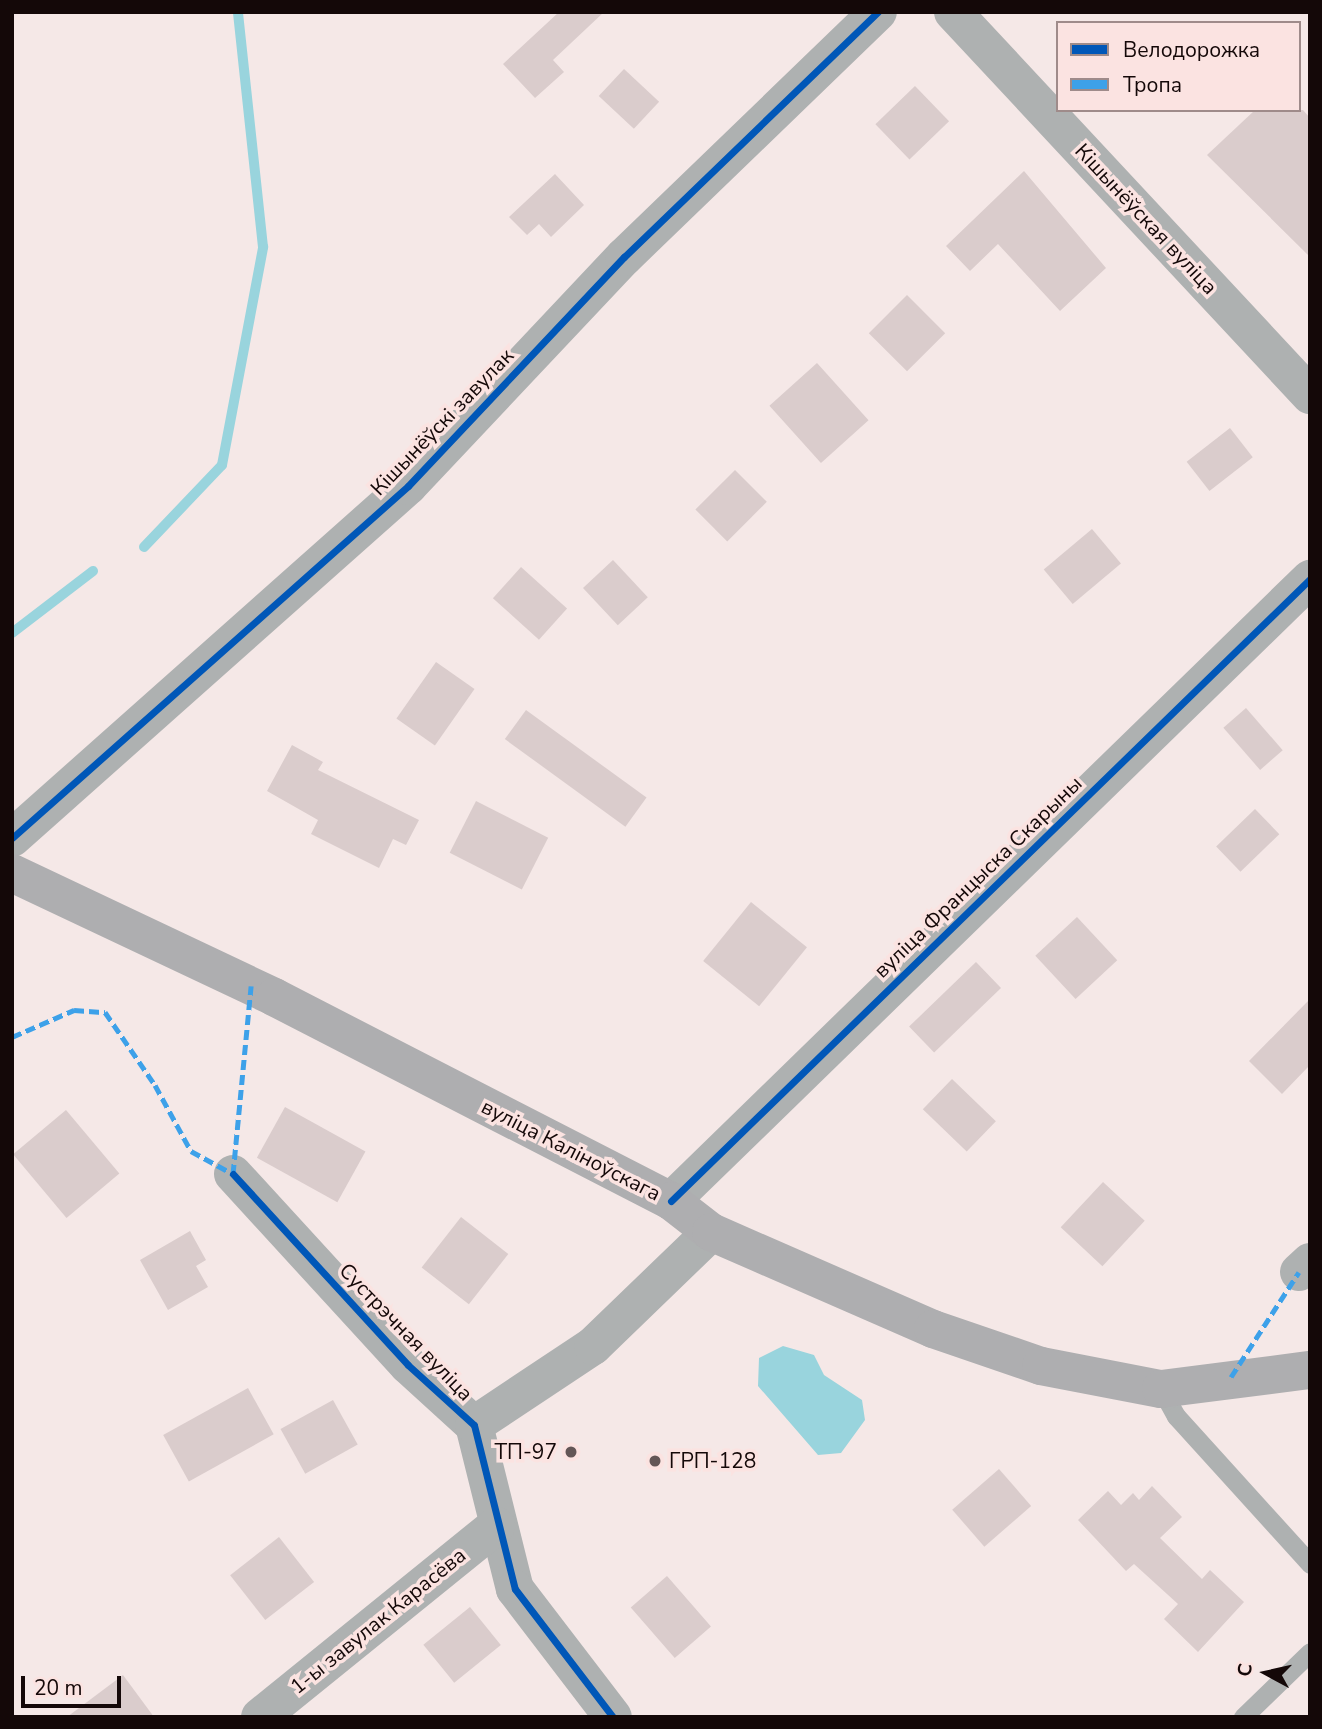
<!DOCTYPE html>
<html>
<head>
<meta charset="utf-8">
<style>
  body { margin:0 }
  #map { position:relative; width:1322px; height:1729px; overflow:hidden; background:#f5e8e7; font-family:"Nunito Sans",sans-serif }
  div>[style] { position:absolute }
  .water>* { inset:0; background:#99d4dd }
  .stream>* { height:10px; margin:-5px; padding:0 5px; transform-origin:5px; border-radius:5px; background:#99d4dd }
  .building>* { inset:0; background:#dacccc; transform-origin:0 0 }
  .service>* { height:19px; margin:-9.5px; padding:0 9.5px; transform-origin:9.5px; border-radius:9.5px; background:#aeb1b1 }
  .minor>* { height:38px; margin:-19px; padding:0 19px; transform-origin:19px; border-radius:19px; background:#aeb1b1 }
  .tertiary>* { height:38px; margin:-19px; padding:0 19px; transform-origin:19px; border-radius:19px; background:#aeb1b1 }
  .secondary>* { height:38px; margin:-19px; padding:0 19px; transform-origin:19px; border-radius:19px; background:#aeaeb0 }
  .quiet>* { height:5px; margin-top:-2.5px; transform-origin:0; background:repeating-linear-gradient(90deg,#3da1e9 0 10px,transparent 0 15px) }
  .cycleway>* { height:7px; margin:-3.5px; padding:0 3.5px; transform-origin:3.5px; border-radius:3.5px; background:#0057b8 }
  .dots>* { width:19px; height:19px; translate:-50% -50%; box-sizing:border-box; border:4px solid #fbe3e1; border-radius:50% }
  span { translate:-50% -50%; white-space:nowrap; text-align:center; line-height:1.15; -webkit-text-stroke:7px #fbe3e1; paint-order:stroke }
  .street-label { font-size:21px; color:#140808 }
  .poi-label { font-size:21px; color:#140808 }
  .right { translate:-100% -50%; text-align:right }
  .left { translate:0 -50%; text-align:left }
  .frame { position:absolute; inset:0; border:14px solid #140808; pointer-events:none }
  .legend { position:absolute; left:1056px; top:21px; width:245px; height:91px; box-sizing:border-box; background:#fbe3e1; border:2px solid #9f8b8a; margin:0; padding:9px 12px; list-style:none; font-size:21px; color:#140808 }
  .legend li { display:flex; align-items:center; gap:14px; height:35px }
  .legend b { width:35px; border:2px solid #9f8b8a }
  .north { position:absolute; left:1231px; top:1638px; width:70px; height:70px; -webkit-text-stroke:5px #fbe3e1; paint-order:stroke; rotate:278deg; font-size:19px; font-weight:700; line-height:28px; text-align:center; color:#140808 }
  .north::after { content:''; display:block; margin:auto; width:24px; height:32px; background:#140808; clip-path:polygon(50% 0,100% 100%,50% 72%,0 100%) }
  .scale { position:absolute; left:21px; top:1676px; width:100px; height:32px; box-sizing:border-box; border:4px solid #140808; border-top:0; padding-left:9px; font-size:21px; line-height:24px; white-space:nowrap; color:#140808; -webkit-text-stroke:5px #fbe3e1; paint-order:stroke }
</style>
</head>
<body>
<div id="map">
  <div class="water">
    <i style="clip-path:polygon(783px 1346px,814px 1355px,824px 1375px,862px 1400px,865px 1420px,841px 1453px,818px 1455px,758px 1386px,759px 1358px)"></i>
  </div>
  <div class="stream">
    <i style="left:144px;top:547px;width:113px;rotate:-46.4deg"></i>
    <i style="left:222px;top:465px;width:222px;rotate:-79.3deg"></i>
    <i style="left:263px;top:247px;width:236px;rotate:-96.1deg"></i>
    <i style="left:12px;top:633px;width:102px;rotate:-37.4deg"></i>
  </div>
  <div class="building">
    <i style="clip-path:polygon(559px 12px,604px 12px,553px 60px,564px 72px,535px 98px,503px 64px)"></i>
    <i style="left:624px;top:69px;width:48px;height:37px;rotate:43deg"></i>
    <i style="left:915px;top:86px;width:49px;height:55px;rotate:46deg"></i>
    <i style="clip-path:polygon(1255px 110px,1303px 110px,1310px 118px,1310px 257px,1207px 155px)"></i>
    <i style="clip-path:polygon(1024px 171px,1106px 268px,1060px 311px,998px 244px,970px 271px,946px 246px)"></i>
    <i style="clip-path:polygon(555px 174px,584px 205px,551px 237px,539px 224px,527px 235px,509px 217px)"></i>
    <i style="left:907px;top:295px;width:54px;height:54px;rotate:45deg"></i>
    <i style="left:817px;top:363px;width:77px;height:64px;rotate:48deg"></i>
    <i style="left:1230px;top:428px;width:37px;height:55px;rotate:52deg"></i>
    <i style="left:735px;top:470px;width:45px;height:56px;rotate:45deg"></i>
    <i style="left:1092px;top:529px;width:45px;height:63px;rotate:50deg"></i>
    <i style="left:613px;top:560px;width:51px;height:41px;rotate:47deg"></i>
    <i style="left:521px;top:567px;width:62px;height:42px;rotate:42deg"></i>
    <i style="left:436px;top:662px;width:47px;height:69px;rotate:35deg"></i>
    <i style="left:1246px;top:708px;width:56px;height:30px;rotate:49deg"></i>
    <i style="left:526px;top:710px;width:149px;height:36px;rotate:36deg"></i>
    <i style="clip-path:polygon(292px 745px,323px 762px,318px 770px,419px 820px,406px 845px,393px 839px,379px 868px,311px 834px,318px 820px,267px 791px)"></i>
    <i style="left:476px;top:801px;width:81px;height:58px;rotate:27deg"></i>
    <i style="left:1255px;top:809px;width:35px;height:54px;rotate:46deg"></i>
    <i style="left:751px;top:902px;width:72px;height:76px;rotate:39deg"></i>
    <i style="left:1077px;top:917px;width:59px;height:57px;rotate:47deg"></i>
    <i style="left:976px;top:962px;width:36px;height:93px;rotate:46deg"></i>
    <i style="clip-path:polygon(1310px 999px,1310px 1065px,1282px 1094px,1249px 1061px)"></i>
    <i style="left:952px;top:1079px;width:61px;height:42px;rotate:44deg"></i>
    <i style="left:285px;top:1107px;width:92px;height:58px;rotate:29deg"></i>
    <i style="left:66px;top:1110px;width:83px;height:69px;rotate:50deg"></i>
    <i style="left:1103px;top:1182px;width:57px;height:62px;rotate:43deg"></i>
    <i style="left:461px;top:1217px;width:60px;height:64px;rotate:38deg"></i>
    <i style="clip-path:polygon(190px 1231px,206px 1260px,196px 1266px,208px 1287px,168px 1310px,140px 1260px)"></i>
    <i style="left:248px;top:1388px;width:53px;height:97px;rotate:61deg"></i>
    <i style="left:333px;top:1400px;width:51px;height:60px;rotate:61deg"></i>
    <i style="left:999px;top:1469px;width:49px;height:62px;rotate:49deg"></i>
    <i style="clip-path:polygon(1152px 1486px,1182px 1517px,1160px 1538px,1202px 1579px,1210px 1570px,1244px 1602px,1198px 1652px,1164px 1619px,1178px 1604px,1134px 1564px,1126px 1571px,1078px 1520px,1108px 1491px,1121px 1505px,1133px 1493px,1139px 1500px)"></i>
    <i style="left:279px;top:1537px;width:57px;height:62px;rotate:52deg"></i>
    <i style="left:667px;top:1576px;width:67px;height:48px;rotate:49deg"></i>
    <i style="left:470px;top:1607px;width:49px;height:60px;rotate:51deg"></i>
    <i style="clip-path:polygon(123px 1675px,154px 1717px,67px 1717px)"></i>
  </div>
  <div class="service">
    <i style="left:1161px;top:1389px;width:31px;rotate:61deg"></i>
    <i style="left:1176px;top:1416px;width:200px;rotate:47.8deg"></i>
    <i style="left:1243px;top:1717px;width:93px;rotate:-44.1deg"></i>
  </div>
  <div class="minor">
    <i style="left:953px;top:12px;width:524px;rotate:47.01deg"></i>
    <i style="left:233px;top:1174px;width:259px;rotate:47.5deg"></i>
    <i style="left:408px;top:1365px;width:89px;rotate:42.3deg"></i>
    <i style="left:474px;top:1425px;width:169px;rotate:76deg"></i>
    <i style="left:515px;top:1589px;width:161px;rotate:52.6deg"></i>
    <i style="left:671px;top:1201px;width:892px;rotate:-44.23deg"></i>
    <i style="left:1299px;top:1272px;width:15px;rotate:-42deg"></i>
    <i style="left:474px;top:1425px;width:143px;rotate:-33.6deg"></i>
    <i style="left:593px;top:1346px;width:164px;rotate:-44deg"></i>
    <i style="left:260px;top:1717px;width:304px;rotate:-39deg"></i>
  </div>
  <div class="tertiary">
    <i style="left:12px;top:838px;width:530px;rotate:-41.63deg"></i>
    <i style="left:408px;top:486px;width:315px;rotate:-46.7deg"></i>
    <i style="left:624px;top:257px;width:353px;rotate:-44deg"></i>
  </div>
  <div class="secondary">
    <i style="left:12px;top:873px;width:290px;rotate:25.3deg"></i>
    <i style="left:274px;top:997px;width:446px;rotate:27.2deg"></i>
    <i style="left:671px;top:1201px;width:51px;rotate:37.8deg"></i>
    <i style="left:711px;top:1232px;width:242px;rotate:23.6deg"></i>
    <i style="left:933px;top:1329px;width:114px;rotate:18.9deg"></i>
    <i style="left:1041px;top:1366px;width:122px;rotate:10.9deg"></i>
    <i style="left:1161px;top:1389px;width:150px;rotate:-7.3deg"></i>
  </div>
  <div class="quiet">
    <i style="left:12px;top:1037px;width:68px;rotate:-23.5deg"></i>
    <i style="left:74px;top:1010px;width:31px;rotate:4deg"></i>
    <i style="left:105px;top:1012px;width:88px;rotate:55.6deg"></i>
    <i style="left:155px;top:1085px;width:75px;rotate:61.4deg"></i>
    <i style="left:191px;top:1151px;width:48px;rotate:28.7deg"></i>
    <i style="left:233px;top:1174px;width:189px;rotate:-84.5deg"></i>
    <i style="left:1231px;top:1377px;width:125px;rotate:-57.1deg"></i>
  </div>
  <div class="cycleway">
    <i style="left:12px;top:838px;width:530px;rotate:-41.63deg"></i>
    <i style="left:408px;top:486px;width:315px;rotate:-46.7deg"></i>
    <i style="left:624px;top:257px;width:353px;rotate:-44deg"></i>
    <i style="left:233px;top:1174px;width:259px;rotate:47.5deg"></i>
    <i style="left:408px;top:1365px;width:89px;rotate:42.3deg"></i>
    <i style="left:474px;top:1425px;width:169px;rotate:76deg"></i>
    <i style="left:515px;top:1589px;width:161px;rotate:52.6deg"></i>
    <i style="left:671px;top:1201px;width:892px;rotate:-44.23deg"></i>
  </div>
  <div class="dots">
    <i style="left:571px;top:1452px;background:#635656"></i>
    <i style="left:655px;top:1461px;background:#635656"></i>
  </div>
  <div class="street-label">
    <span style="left:1146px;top:219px;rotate:47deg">Кішынёўская вуліца</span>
    <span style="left:442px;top:422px;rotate:-46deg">Кішынёўскі завулак</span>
    <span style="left:978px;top:877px;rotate:-44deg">вуліца Францыска Скарыны</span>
    <span style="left:571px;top:1150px;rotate:27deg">вуліца Каліноўскага</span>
    <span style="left:406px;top:1332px;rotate:46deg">Сустрэчная вуліца</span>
    <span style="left:378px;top:1621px;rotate:-39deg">1-ы завулак Карасёва</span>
  </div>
  <div class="poi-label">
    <span class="right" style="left:557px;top:1452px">ТП-97</span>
    <span class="left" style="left:669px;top:1461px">ГРП-128</span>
  </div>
  <div class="frame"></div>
  <ul class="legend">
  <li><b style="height:9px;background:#0057b8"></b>Велодорожка</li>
  <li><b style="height:9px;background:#3da1e9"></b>Тропа</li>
  </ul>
  <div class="north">С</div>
  <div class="scale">20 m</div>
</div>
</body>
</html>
